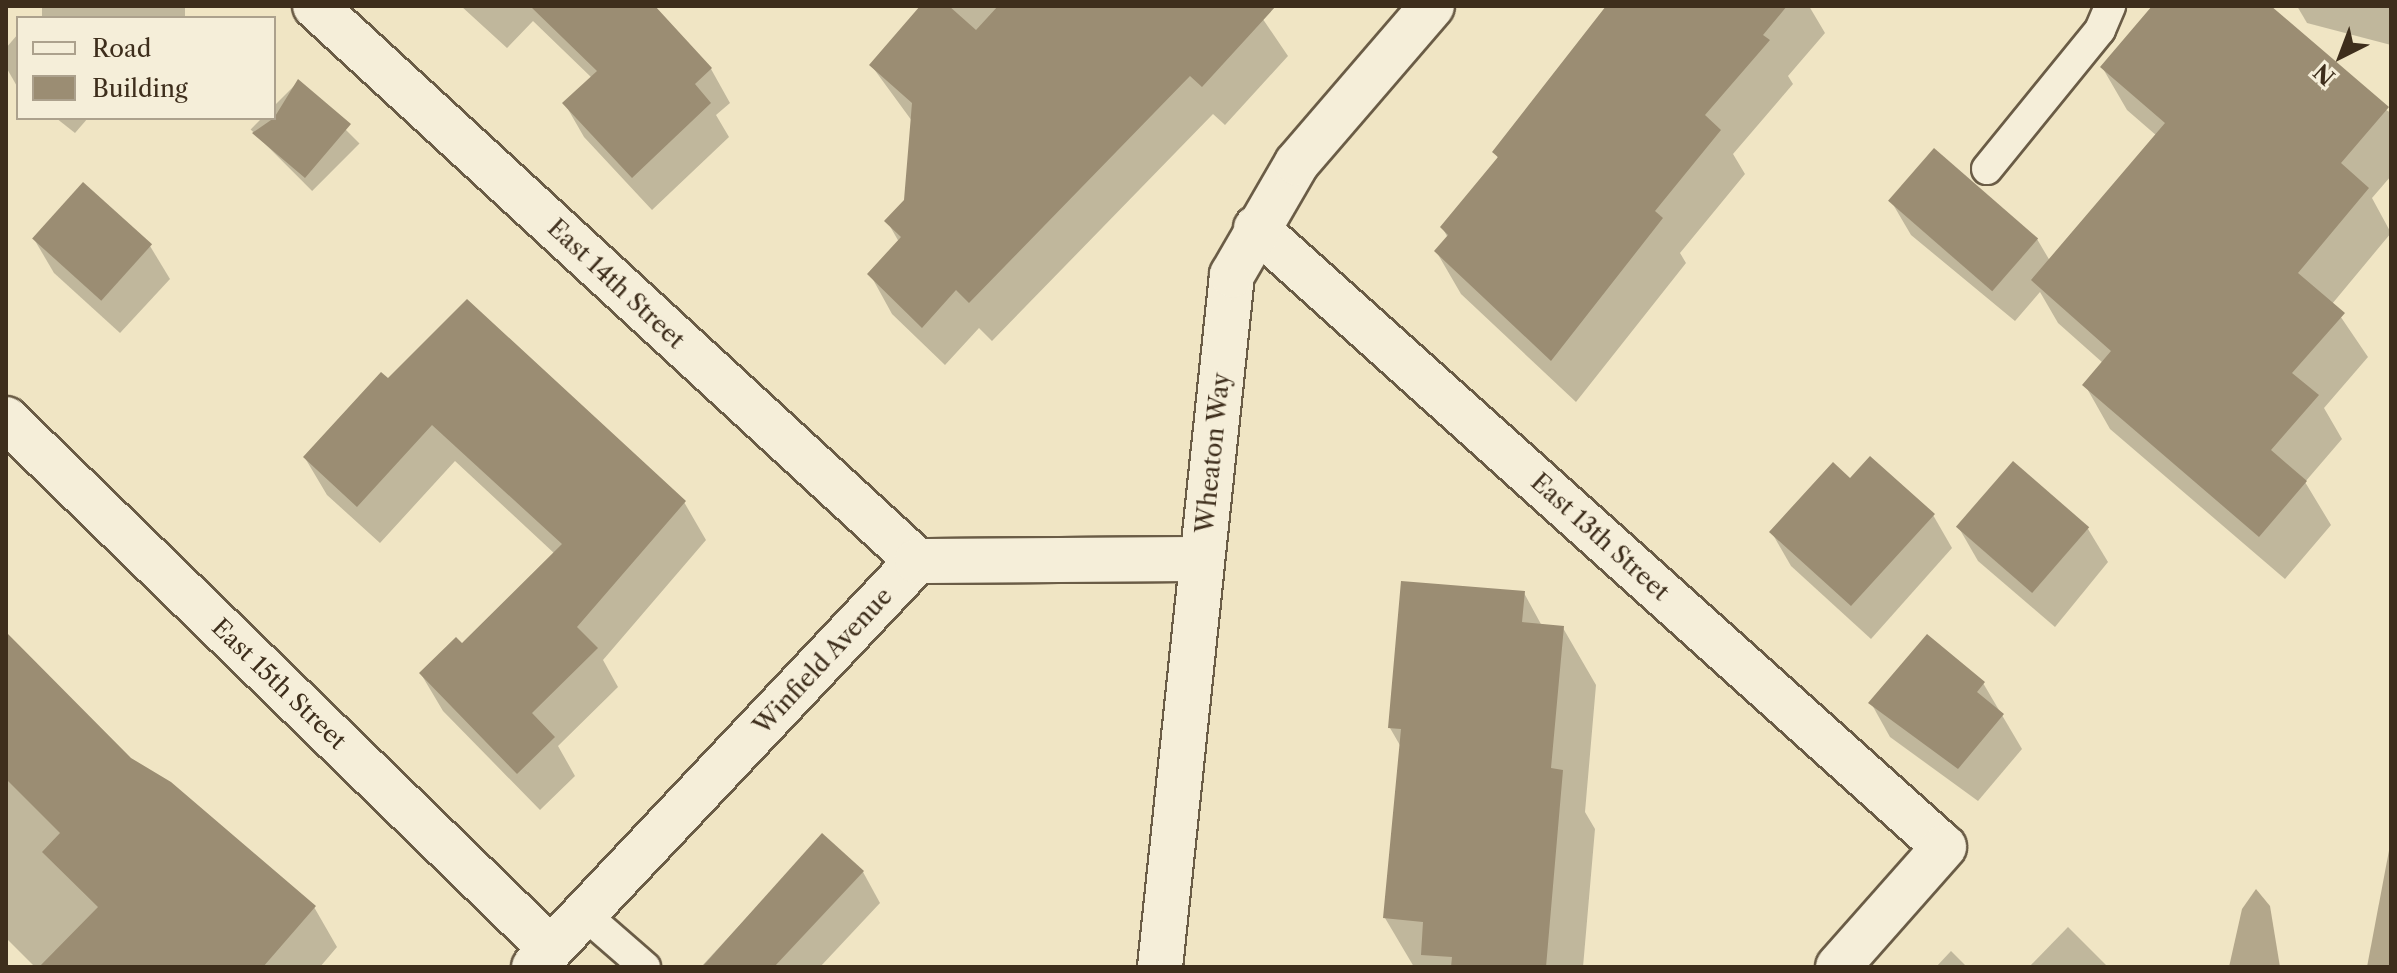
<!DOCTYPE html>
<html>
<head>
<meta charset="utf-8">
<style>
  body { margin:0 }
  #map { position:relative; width:2397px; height:973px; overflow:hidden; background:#f0e5c4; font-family:"Libre Caslon Text",serif }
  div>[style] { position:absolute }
  .water>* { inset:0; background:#b3a78b }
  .shadow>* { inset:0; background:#0003; transform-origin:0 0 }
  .building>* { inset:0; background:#9b8d73; transform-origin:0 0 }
  .roads { filter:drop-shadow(2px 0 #6a5c46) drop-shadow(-2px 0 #6a5c46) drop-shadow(0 2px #6a5c46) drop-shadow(0 -2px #6a5c46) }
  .service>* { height:30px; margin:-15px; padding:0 15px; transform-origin:15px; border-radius:15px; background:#f5eed9 }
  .minor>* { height:44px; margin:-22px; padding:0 22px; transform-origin:22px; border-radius:22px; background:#f5eed9 }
  .secondary>* { height:44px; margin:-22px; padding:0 22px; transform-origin:22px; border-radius:22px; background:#f5eed9 }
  span { translate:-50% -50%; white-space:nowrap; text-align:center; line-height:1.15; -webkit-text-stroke:6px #f5eed9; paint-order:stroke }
  .street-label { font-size:24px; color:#3e2e1c }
  .frame { position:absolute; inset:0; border:8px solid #3e2e1c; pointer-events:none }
  .legend { position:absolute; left:16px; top:16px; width:260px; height:104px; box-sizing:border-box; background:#f5eed9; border:2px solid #aca18d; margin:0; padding:10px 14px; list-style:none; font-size:24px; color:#3e2e1c }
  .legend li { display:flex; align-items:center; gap:16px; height:40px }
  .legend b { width:40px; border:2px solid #aca18d }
  .north { position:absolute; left:2301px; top:16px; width:80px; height:80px; -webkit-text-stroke:6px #f5eed9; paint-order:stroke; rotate:222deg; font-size:22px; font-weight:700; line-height:32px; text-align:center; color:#3e2e1c }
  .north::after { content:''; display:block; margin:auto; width:28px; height:36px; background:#3e2e1c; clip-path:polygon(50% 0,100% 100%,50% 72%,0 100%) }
</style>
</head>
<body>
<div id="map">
  <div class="water">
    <i style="clip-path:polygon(2391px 840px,2391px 967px,2367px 967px)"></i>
    <i style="clip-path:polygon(2256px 889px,2270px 906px,2280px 967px,2229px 967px,2242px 909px)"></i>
  </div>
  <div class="shadow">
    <i style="left:42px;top:6px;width:143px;height:16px"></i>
    <i style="clip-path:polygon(461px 6px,606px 6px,660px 15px,711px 69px,730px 103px,716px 115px,729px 137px,652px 210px,584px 137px,565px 104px,592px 78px,533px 21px,507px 48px)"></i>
    <i style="clip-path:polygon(928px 6px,1254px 6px,1288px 56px,1225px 125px,1213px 114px,992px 341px,979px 328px,945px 365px,892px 314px,870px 274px,899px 242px,887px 221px,906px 201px,912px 121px,871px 65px)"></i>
    <i style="clip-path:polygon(1660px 6px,1809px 6px,1825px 33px,1788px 76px,1793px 84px,1733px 154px,1745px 174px,1680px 253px,1686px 263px,1576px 402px,1461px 294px,1436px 251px,1448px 238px,1442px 227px,1499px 160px,1495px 153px)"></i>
    <i style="clip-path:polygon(2155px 6px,2222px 6px,2391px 113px,2391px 176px,2372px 198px,2391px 233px,2332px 304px,2368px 357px,2324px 408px,2342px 439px,2305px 482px,2331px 525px,2285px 579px,2110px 429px,2085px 385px,2103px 363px,2058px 323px,2040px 292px,2015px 321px,1911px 235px,1891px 201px,2037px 239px,2050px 261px,2157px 136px,2127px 110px,2102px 67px)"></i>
    <i style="clip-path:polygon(2297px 6px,2391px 6px,2391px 45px,2307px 23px)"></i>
    <i style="clip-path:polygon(18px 34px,18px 88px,6px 67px,6px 48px)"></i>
    <i style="left:298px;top:82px;width:87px;height:67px;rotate:45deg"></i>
    <i style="clip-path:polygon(56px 118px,88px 118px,75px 133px)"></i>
    <i style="clip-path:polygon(34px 239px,150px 246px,170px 279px,120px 333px,54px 273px)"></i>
    <i style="clip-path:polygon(388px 381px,684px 502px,706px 540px,603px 660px,618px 687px,558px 746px,575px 776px,540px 810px,443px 711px,421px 674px,462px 645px,555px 554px,455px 461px,380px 543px,327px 495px,305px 458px)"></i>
    <i style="clip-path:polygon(1850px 481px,1933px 515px,1952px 548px,1871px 639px,1791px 566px,1772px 533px)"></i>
    <i style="clip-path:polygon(1959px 528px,2088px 529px,2108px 562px,2055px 627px,1978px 561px)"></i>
    <i style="clip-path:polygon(1524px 593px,1542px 626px,1563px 628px,1596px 685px,1585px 812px,1595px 829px,1583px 967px,1414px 967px,1385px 918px,1401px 747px,1390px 728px)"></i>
    <i style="clip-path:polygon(6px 636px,130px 760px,314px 907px,337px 947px,320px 967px,35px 967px,6px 938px)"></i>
    <i style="clip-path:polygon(1983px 683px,2022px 749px,1978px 801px,1890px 737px,1871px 703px)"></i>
    <i style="clip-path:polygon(822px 836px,863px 872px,880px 903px,820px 967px,701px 967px)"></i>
    <i style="clip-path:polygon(2068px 927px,2108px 967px,2029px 967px)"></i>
    <i style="clip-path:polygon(1951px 951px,1967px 967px,1936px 967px)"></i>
  </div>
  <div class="building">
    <i style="clip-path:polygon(530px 6px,655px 6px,712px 68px,695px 84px,711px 103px,632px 178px,562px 103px,597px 71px)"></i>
    <i style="clip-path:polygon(920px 6px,949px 6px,976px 30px,998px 6px,1276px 6px,1202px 87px,1190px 76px,969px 303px,956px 290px,922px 328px,867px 274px,901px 237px,884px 221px,904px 200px,912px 103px,869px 65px)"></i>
    <i style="clip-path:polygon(1606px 6px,1787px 6px,1763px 35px,1770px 40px,1705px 115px,1721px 130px,1655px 211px,1663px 218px,1551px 361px,1434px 251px,1448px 235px,1440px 227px,1498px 157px,1492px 152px)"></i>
    <i style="clip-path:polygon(2152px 6px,2271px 6px,2389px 107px,2341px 163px,2369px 188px,2298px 273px,2345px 313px,2292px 373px,2319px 395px,2271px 450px,2307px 481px,2259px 537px,2082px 385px,2111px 351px,2031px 280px,2165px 123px,2100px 67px)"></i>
    <i style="clip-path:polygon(298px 79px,351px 124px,305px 178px,252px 133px,274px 118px)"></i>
    <i style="left:1934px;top:148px;width:138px;height:70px;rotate:41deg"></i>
    <i style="left:83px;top:182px;width:93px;height:76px;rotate:42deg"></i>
    <i style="clip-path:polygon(467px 299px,686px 501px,577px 627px,598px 648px,532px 713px,555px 737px,517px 774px,419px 673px,456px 637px,462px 643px,562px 544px,432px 425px,357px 507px,303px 457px,381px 372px,388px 378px)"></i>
    <i style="clip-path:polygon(1870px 456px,1935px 514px,1851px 606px,1769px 532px,1833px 462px,1850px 478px)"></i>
    <i style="left:2013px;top:461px;width:101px;height:87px;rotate:41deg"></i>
    <i style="clip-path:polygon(1401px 581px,1525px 591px,1522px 622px,1564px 626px,1551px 768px,1563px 770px,1546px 967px,1451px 967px,1452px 957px,1421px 955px,1423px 922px,1383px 918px,1401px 729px,1388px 728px)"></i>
    <i style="clip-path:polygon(6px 632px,131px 758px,171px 782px,316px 906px,263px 967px,39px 967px,98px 907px,42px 852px,60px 833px,6px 779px)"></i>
    <i style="clip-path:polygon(1927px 634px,1985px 682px,1977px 692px,2004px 714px,1958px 769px,1868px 703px)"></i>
    <i style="clip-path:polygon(822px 833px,864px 871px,774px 967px,702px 967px)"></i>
  </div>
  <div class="roads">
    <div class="service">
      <i style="left:1987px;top:169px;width:179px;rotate:-50.9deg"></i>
      <i style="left:2100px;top:30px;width:26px;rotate:-67deg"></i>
      <i style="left:584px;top:914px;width:81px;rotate:41deg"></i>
    </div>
    <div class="minor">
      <i style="left:315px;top:6px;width:819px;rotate:42.67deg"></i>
      <i style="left:1256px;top:228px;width:925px;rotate:41.98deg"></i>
      <i style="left:1944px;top:847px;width:160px;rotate:131.5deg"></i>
      <i style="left:6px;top:419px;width:760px;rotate:44.2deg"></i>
      <i style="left:534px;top:967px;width:558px;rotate:-46.67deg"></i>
      <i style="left:917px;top:561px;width:285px;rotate:-0.4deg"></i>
    </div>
    <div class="secondary">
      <i style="left:1160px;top:967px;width:696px;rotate:-84.06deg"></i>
      <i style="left:1232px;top:275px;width:129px;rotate:-59.9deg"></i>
      <i style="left:1297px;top:163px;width:207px;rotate:-49.3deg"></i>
    </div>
  </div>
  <div class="street-label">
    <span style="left:616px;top:284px;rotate:43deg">East 14th Street</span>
    <span style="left:1213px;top:453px;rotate:-84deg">Wheaton Way</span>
    <span style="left:1600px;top:537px;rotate:42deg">East 13th Street</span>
    <span style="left:823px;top:661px;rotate:-47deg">Winfield Avenue</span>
    <span style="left:279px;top:684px;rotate:44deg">East 15th Street</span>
  </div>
  <div class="frame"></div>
  <ul class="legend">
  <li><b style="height:10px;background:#f5eed9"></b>Road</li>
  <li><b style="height:22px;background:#9b8d73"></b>Building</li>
  </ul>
  <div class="north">N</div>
</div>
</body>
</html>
